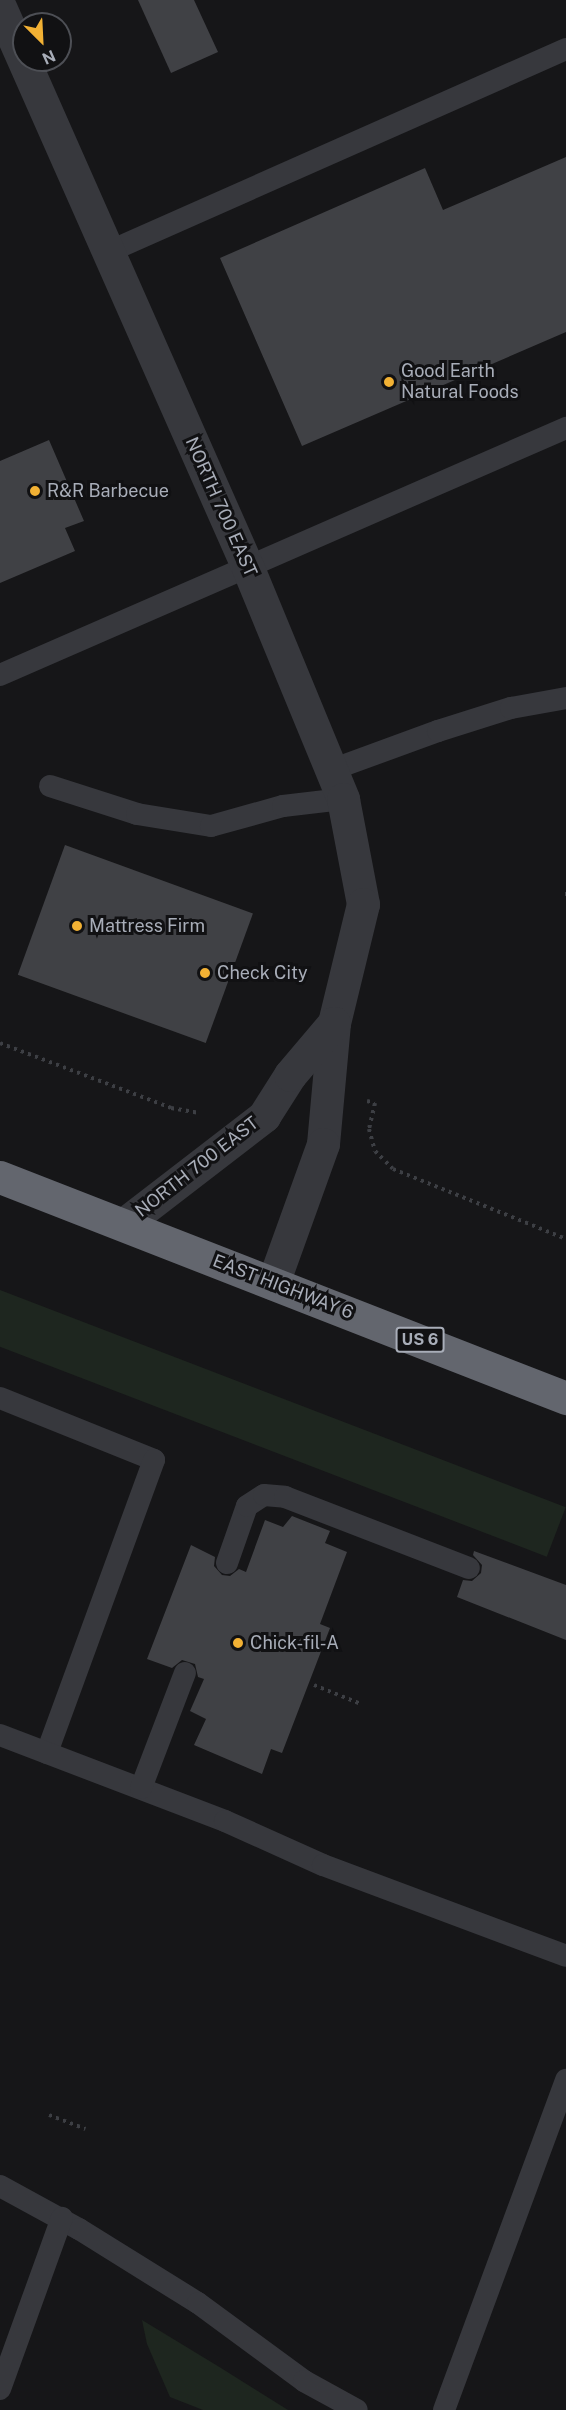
<!DOCTYPE html>
<html>
<head>
<meta charset="utf-8">
<style>
  body { margin:0 }
  #map { position:relative; width:566px; height:2410px; overflow:hidden; background:#161618; font-family:"Public Sans",sans-serif }
  div>[style] { position:absolute }
  .green>* { inset:0; background:#1e261f; transform-origin:0 0 }
  .building>* { inset:0; background:#404145; transform-origin:0 0 }
  .path>* { height:4px; margin-top:-2px; transform-origin:0; background:repeating-linear-gradient(90deg,#3d3f44 0 3px,transparent 0 7.5px) }
  .lane>* { height:22px; margin:-11px; padding:0 11px; transform-origin:11px; border-radius:11px; background:#37383d }
  .street>* { height:33px; margin:-16.5px; padding:0 16.5px; transform-origin:16.5px; border-radius:16.5px; background:#37383d }
  .highway>* { height:33px; margin:-16.5px; padding:0 16.5px; transform-origin:16.5px; border-radius:16.5px; background:#63666e }
  .dots>* { width:16px; height:16px; translate:-50% -50%; box-sizing:border-box; border:3px solid #111113; border-radius:50% }
  span { translate:-50% -50%; white-space:nowrap; text-align:center; line-height:1.15; -webkit-text-stroke:6px #111113; paint-order:stroke }
  .shield-label span { padding:2px 4px; background:#111113; border:2px solid; border-radius:4px; -webkit-text-stroke-width:0 }
  .shield-label { font-size:16px; color:#a8adb8; font-weight:700 }
  .poi-label { font-size:18px; color:#a8adb8 }
  .left { translate:0 -50%; text-align:left }
  .street-label { font-size:18px; color:#a8adb8 }
  .north { position:absolute; left:12px; top:12px; width:60px; height:60px; box-sizing:border-box; background:#111113; border:2px solid #4d4f55; border-radius:50%; rotate:156deg; font-size:16px; font-weight:700; line-height:24px; text-align:center; color:#a8adb8 }
  .north::after { content:''; display:block; margin:auto; width:21px; height:27px; background:#f2b134; clip-path:polygon(50% 0,100% 100%,50% 72%,0 100%) }
</style>
</head>
<body>
<div id="map">
  <div class="green">
    <i style="left:0;top:1290px;width:606px;height:53px;rotate:21deg"></i>
    <i style="clip-path:polygon(142px 2320px,221px 2368px,288px 2410px,203px 2410px,170px 2397px,147px 2344px)"></i>
  </div>
  <div class="building">
    <i style="clip-path:polygon(138px 0,194px 0,218px 52px,171px 73px)"></i>
    <i style="clip-path:polygon(566px 157px,566px 332px,302px 446px,220px 258px,425px 168px,443px 210px)"></i>
    <i style="clip-path:polygon(49px 440px,84px 521px,65px 528px,75px 551px,0 583px,0 461px)"></i>
    <i style="left:65px;top:845px;width:200px;height:138px;rotate:20deg"></i>
    <i style="clip-path:polygon(292px 1516px,330px 1531px,325px 1543px,347px 1552px,320px 1624px,330px 1628px,282px 1753px,271px 1749px,262px 1774px,194px 1745px,206px 1719px,190px 1711px,204px 1679px,198px 1677px,195px 1664px,182px 1660px,172px 1668px,147px 1659px,191px 1545px,215px 1557px,214px 1566px,222px 1575px,230px 1576px,239px 1569px,246px 1572px,265px 1520px,283px 1527px)"></i>
    <i style="clip-path:polygon(474px 1551px,566px 1585px,566px 1640px,457px 1597px,463px 1580px,472px 1581px,481px 1573px,482px 1565px,473px 1555px)"></i>
  </div>
  <div class="path">
    <i style="left:565px;top:894px;width:1px"></i>
    <i style="left:0;top:1043px;width:183px;rotate:20.8deg"></i>
    <i style="left:171px;top:1108px;width:29px;rotate:10deg"></i>
    <i style="left:367px;top:1101px;width:8px;rotate:14deg"></i>
    <i style="left:375px;top:1103px;width:27px;rotate:103deg"></i>
    <i style="left:369px;top:1129px;width:23px;rotate:75deg"></i>
    <i style="left:375px;top:1151px;width:25px;rotate:45deg"></i>
    <i style="left:393px;top:1169px;width:187px;rotate:22deg"></i>
    <i style="left:314px;top:1685px;width:51px;rotate:22deg"></i>
    <i style="left:49px;top:2115px;width:39px;rotate:21deg"></i>
  </div>
  <div class="lane">
    <i style="left:108px;top:252px;width:501px;rotate:-23.9deg"></i>
    <i style="left:0;top:675px;width:618px;rotate:-23.58deg"></i>
    <i style="left:334px;top:769px;width:111px;rotate:-20.1deg"></i>
    <i style="left:438px;top:731px;width:77px;rotate:-17.5deg"></i>
    <i style="left:511px;top:708px;width:56px;rotate:-10.3deg"></i>
    <i style="left:50px;top:786px;width:91px;rotate:17.8deg"></i>
    <i style="left:137px;top:814px;width:75px;rotate:9.2deg"></i>
    <i style="left:211px;top:826px;width:75px;rotate:-15.5deg"></i>
    <i style="left:283px;top:806px;width:60px;rotate:-6.7deg"></i>
    <i style="left:0;top:1398px;width:166px;rotate:21.9deg"></i>
    <i style="left:154px;top:1460px;width:312px;rotate:110.1deg"></i>
    <i style="left:227px;top:1563px;width:60px;rotate:-70.7deg"></i>
    <i style="left:247px;top:1506px;width:20px;rotate:-33deg"></i>
    <i style="left:264px;top:1495px;width:21px;rotate:5deg"></i>
    <i style="left:285px;top:1497px;width:197px;rotate:21.1deg"></i>
    <i style="left:0;top:1735px;width:241px;rotate:20.9deg"></i>
    <i style="left:225px;top:1821px;width:107px;rotate:24.2deg"></i>
    <i style="left:323px;top:1865px;width:259px;rotate:20.5deg"></i>
    <i style="left:141px;top:1788px;width:123px;rotate:-69.1deg"></i>
    <i style="left:0;top:2186px;width:90px;rotate:28.6deg"></i>
    <i style="left:79px;top:2229px;width:140px;rotate:31.9deg"></i>
    <i style="left:198px;top:2303px;width:132px;rotate:36.3deg"></i>
    <i style="left:304px;top:2381px;width:60px;rotate:28.7deg"></i>
    <i style="left:0;top:2389px;width:182px;rotate:-70.1deg"></i>
    <i style="left:444px;top:2410px;width:352px;rotate:-69.7deg"></i>
  </div>
  <div class="street">
    <i style="left:0;top:7px;width:613px;rotate:66.15deg"></i>
    <i style="left:248px;top:568px;width:250px;rotate:67.6deg"></i>
    <i style="left:343px;top:799px;width:107px;rotate:79.2deg"></i>
    <i style="left:363px;top:904px;width:122px;rotate:103.7deg"></i>
    <i style="left:334px;top:1023px;width:121px;rotate:95.2deg"></i>
    <i style="left:323px;top:1144px;width:148px;rotate:109.8deg"></i>
    <i style="left:124px;top:1224px;width:177px;rotate:-37.6deg"></i>
    <i style="left:264px;top:1116px;width:49px;rotate:-57.6deg"></i>
    <i style="left:290px;top:1075px;width:68px;rotate:-49.8deg"></i>
  </div>
  <div class="highway">
    <i style="left:0;top:1177px;width:608px;rotate:21.33deg"></i>
  </div>
  <div class="dots">
    <i style="left:389px;top:382px;background:#f2b134"></i>
    <i style="left:35px;top:491px;background:#f2b134"></i>
    <i style="left:77px;top:926px;background:#f2b134"></i>
    <i style="left:205px;top:973px;background:#f2b134"></i>
    <i style="left:238px;top:1643px;background:#f2b134"></i>
  </div>
  <div class="shield-label">
    <span style="left:420px;top:1340px">US 6</span>
  </div>
  <div class="poi-label">
    <span class="left" style="left:401px;top:382px">Good Earth<br>Natural Foods</span>
    <span class="left" style="left:47px;top:491px">R&amp;R Barbecue</span>
    <span class="left" style="left:89px;top:926px">Mattress Firm</span>
    <span class="left" style="left:217px;top:973px">Check City</span>
    <span class="left" style="left:250px;top:1643px">Chick-fil-A</span>
  </div>
  <div class="street-label">
    <span style="left:221px;top:507px;rotate:66deg">NORTH 700 EAST</span>
    <span style="left:197px;top:1167px;rotate:-38deg">NORTH 700 EAST</span>
    <span style="left:283px;top:1287px;rotate:21deg">EAST HIGHWAY 6</span>
  </div>
  <div class="north">N</div>
</div>
</body>
</html>
